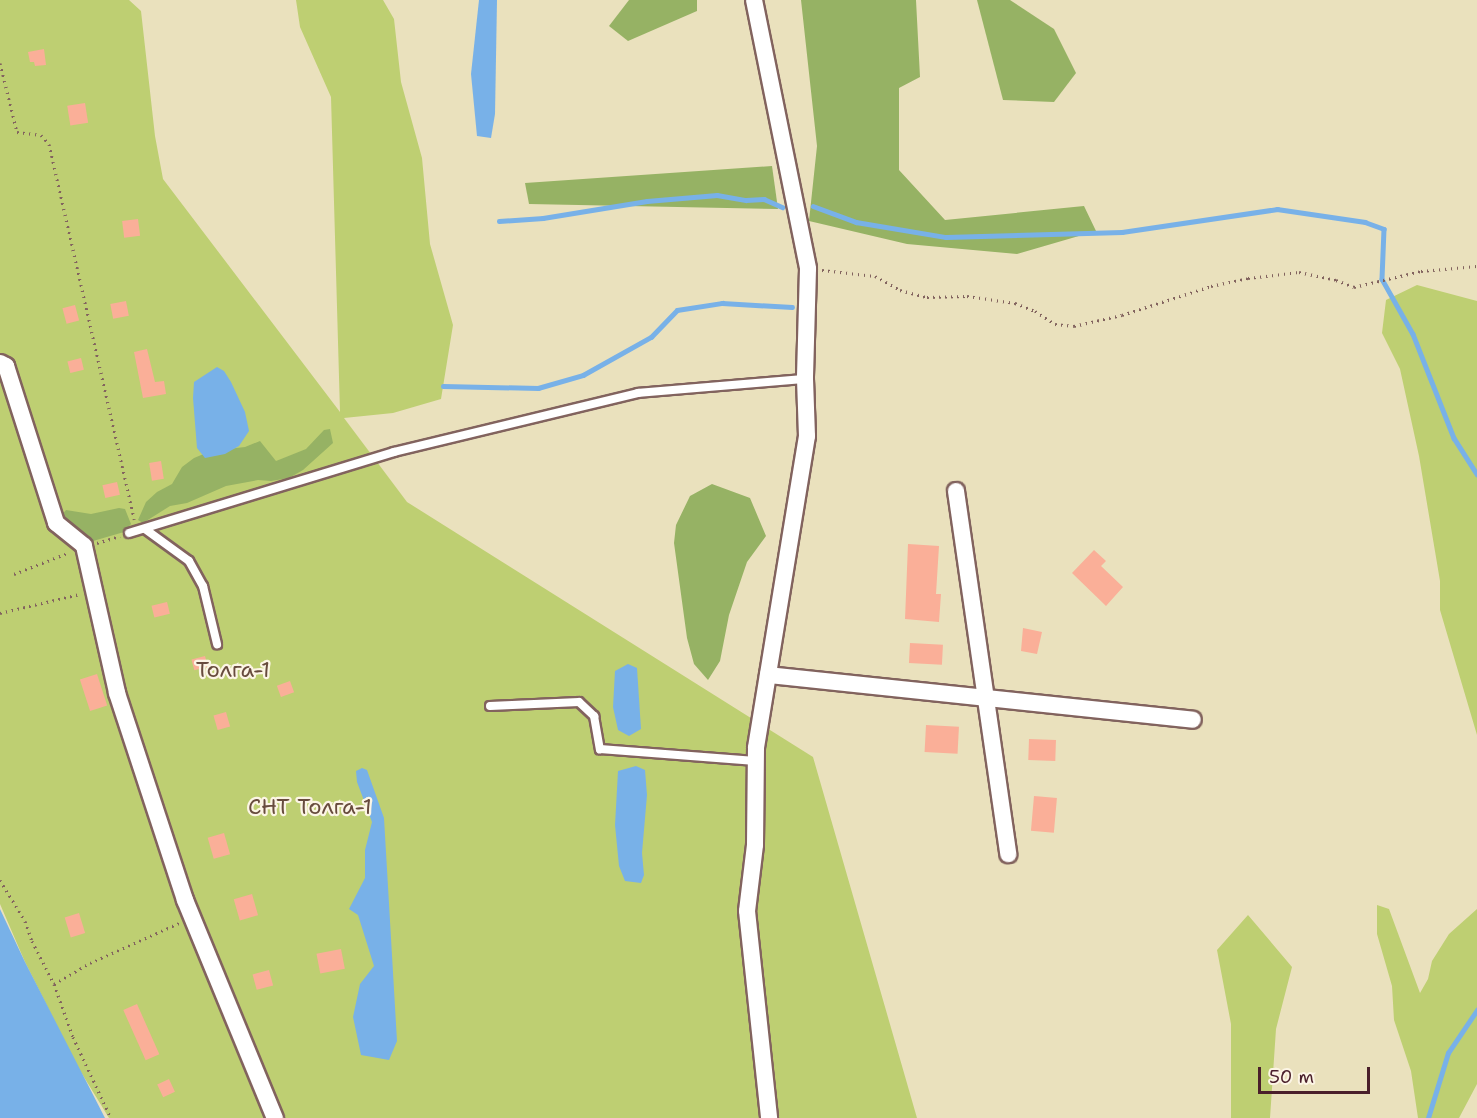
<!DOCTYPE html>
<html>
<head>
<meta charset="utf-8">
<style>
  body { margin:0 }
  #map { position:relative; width:1477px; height:1118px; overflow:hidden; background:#eae1bd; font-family:"Shantell Sans",sans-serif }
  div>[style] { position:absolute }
  .green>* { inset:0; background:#becf72 }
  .forest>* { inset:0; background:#96b264 }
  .water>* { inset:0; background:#78b1e8 }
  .stream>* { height:4.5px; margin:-2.25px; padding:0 2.25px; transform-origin:2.25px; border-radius:2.25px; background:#78b1e8 }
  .building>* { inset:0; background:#faaf98; transform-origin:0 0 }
  .path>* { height:3px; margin-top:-1.5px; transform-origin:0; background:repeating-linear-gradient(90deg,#82635e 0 1.5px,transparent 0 6px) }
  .roads { filter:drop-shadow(2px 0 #82635e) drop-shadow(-2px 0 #82635e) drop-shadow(0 2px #82635e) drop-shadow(0 -2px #82635e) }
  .lane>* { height:8px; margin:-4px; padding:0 4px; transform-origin:4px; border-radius:4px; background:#fff }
  .street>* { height:16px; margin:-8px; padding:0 8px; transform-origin:8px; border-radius:8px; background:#fff }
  span { translate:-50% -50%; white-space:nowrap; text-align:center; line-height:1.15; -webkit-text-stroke:4.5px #fcf5e5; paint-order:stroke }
  .park-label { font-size:22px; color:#674b3d }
  .scale { position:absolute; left:1258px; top:1067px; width:112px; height:27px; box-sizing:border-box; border:3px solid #4a1f2b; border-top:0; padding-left:8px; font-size:18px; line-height:21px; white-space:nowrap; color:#4a1f2b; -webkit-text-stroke:4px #fcf5e5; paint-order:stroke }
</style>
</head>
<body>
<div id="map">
  <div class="green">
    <i style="clip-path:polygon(0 0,129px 0,141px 11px,155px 136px,163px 179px,340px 412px,331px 97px,300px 27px,296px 0,383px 0,394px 19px,401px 82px,422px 158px,430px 244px,453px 325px,441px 399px,393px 413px,344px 418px,407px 502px,813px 757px,917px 1118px,109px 1118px,76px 1064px,25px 962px,0 904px)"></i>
    <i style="clip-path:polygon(1417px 285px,1477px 301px,1477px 735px,1440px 610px,1440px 581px,1419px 456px,1400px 369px,1382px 333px,1386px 300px)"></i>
    <i style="clip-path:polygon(1377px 905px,1389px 909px,1420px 993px,1428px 979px,1432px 961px,1449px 934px,1477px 909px,1477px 1084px,1459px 1118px,1418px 1118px,1411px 1071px,1394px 1020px,1392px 986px,1377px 934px)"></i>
    <i style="clip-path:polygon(1248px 915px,1292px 967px,1276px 1029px,1270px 1118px,1231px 1118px,1231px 1024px,1217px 950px)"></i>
  </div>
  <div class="forest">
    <i style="clip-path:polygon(629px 0,697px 0,697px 11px,628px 41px,609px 26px)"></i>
    <i style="clip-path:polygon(801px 0,916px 0,920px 77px,899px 88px,899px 170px,945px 220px,1084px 206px,1096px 231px,1017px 254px,907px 244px,809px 221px,817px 146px)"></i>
    <i style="clip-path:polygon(977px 0,1010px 0,1054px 29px,1076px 73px,1054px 102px,1003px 100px)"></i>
    <i style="clip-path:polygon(772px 166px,778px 209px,529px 204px,525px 183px)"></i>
    <i style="clip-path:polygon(330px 429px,333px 443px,303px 470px,289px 478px,271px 481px,258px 480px,226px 486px,187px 503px,170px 506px,143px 523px,138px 520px,146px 502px,157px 492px,172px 484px,182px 467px,194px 458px,211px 451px,245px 447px,260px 441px,276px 461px,306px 449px,324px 430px)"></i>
    <i style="clip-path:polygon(712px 484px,750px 498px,766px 536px,747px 562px,729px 615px,720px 661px,708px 680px,694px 664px,687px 638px,674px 543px,676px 525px,690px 496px)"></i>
    <i style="clip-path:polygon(119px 508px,125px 509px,131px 524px,124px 532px,93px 541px,72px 541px,61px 516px,66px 510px,91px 514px)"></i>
  </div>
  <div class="water">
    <i style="clip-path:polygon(479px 0,497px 0,495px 114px,491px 138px,477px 136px,471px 74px)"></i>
    <i style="clip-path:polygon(217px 367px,224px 371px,231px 382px,245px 412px,249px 431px,239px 446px,225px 454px,205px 458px,197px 448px,193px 398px,194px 382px)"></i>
    <i style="clip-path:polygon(628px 664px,637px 668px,641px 729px,629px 736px,618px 730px,613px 707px,615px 671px)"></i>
    <i style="clip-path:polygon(636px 766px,645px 770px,647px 795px,642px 853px,644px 875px,641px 883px,625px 881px,619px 866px,615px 825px,618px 771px)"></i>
    <i style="clip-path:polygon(362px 768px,367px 770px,384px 818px,397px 1041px,389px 1060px,361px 1055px,353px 1017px,360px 984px,374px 966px,358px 915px,349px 909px,365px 878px,365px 850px,372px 822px,357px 782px,356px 771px)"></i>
    <i style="clip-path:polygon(0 909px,25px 962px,105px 1118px,0 1118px)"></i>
  </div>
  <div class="stream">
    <i style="left:813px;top:206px;width:46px;rotate:20.4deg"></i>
    <i style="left:856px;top:222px;width:91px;rotate:9.5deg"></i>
    <i style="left:946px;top:237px;width:176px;rotate:-1.6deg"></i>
    <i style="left:1122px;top:232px;width:157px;rotate:-8.4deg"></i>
    <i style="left:1277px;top:209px;width:89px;rotate:8.4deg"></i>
    <i style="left:1365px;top:222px;width:20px;rotate:20deg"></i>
    <i style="left:1384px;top:229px;width:50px;rotate:92.3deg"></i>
    <i style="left:1382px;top:279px;width:63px;rotate:60.6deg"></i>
    <i style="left:1413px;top:334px;width:112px;rotate:68.5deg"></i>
    <i style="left:1454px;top:438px;width:43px;rotate:57.4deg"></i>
    <i style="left:499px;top:221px;width:44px;rotate:-3.9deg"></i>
    <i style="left:543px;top:218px;width:105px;rotate:-9.3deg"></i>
    <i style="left:647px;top:201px;width:70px;rotate:-4.9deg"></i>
    <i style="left:717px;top:195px;width:29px;rotate:10deg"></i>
    <i style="left:746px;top:200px;width:18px;rotate:-3deg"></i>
    <i style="left:764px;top:199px;width:20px;rotate:24deg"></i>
    <i style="left:443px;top:386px;width:95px;rotate:1.2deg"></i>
    <i style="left:538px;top:388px;width:47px;rotate:-16.1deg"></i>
    <i style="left:583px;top:375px;width:78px;rotate:-29.2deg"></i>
    <i style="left:651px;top:337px;width:37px;rotate:-46deg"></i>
    <i style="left:677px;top:310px;width:46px;rotate:-8.8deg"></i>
    <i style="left:722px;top:303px;width:70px;rotate:3.3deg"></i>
    <i style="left:1428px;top:1118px;width:68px;rotate:-72.9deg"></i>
    <i style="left:1448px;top:1053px;width:52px;rotate:-56deg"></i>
  </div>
  <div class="building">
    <i style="clip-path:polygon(44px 49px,46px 65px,35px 66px,34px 62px,30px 62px,28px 52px)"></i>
    <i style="left:85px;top:103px;width:20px;height:18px;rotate:81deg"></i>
    <i style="left:138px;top:219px;width:17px;height:16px;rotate:83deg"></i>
    <i style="left:126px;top:301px;width:15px;height:16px;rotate:79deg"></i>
    <i style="left:75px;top:305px;width:16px;height:13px;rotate:75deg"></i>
    <i style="clip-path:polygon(147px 349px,155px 382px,164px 381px,166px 394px,143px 398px,134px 352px)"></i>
    <i style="left:81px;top:358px;width:12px;height:14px;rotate:76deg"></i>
    <i style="left:161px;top:461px;width:18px;height:12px;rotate:81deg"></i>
    <i style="left:117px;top:482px;width:13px;height:15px;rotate:77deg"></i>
    <i style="clip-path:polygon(908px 544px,939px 546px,936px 594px,941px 594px,939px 622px,905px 619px)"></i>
    <i style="clip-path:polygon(1094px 550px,1106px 561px,1101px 566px,1123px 587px,1106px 606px,1072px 573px)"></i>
    <i style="left:167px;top:602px;width:12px;height:16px;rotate:76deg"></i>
    <i style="clip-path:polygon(1023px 628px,1042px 632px,1037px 654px,1021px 651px)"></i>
    <i style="left:910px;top:643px;width:33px;height:20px;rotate:3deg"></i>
    <i style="left:205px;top:656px;width:11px;height:14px;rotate:75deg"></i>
    <i style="left:97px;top:674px;width:33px;height:18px;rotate:72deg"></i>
    <i style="left:290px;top:681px;width:12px;height:14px;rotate:70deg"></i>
    <i style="left:226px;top:712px;width:15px;height:13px;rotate:74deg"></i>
    <i style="left:926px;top:725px;width:33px;height:27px;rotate:3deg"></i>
    <i style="left:1029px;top:739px;width:27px;height:21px;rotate:2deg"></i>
    <i style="left:1034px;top:796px;width:23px;height:35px;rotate:5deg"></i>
    <i style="left:224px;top:833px;width:22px;height:17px;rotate:74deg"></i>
    <i style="left:252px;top:894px;width:22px;height:19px;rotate:74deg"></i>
    <i style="left:79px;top:913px;width:21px;height:15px;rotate:73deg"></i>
    <i style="left:341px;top:949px;width:20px;height:25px;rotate:79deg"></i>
    <i style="left:269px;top:970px;width:16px;height:17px;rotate:75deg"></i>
    <i style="left:137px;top:1004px;width:55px;height:15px;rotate:66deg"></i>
    <i style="left:169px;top:1079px;width:14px;height:13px;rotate:65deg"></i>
  </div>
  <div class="path">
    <i style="left:0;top:63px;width:71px;rotate:76.2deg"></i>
    <i style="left:17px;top:132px;width:24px;rotate:7deg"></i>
    <i style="left:41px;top:135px;width:12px;rotate:48deg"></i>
    <i style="left:49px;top:144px;width:385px;rotate:77.2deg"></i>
    <i style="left:822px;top:270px;width:53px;rotate:6.5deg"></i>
    <i style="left:875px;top:276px;width:29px;rotate:29deg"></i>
    <i style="left:900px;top:290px;width:28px;rotate:15deg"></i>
    <i style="left:927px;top:297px;width:40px;rotate:-1.4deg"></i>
    <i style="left:967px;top:296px;width:49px;rotate:8.3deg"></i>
    <i style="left:1015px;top:303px;width:22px;rotate:22deg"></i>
    <i style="left:1035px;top:311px;width:24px;rotate:33deg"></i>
    <i style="left:1055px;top:324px;width:19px;rotate:6deg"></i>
    <i style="left:1074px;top:326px;width:49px;rotate:-12.9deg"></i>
    <i style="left:1122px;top:315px;width:94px;rotate:-18deg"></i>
    <i style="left:1211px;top:286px;width:38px;rotate:-12deg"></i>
    <i style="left:1248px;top:278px;width:51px;rotate:-6.7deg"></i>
    <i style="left:1299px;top:272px;width:38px;rotate:12deg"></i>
    <i style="left:1336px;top:280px;width:19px;rotate:21deg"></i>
    <i style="left:1354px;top:287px;width:69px;rotate:-13.4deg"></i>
    <i style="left:1421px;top:271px;width:56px;rotate:-5.1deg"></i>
    <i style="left:97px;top:543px;width:24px;rotate:-17deg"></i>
    <i style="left:14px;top:574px;width:58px;rotate:-21.3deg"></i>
    <i style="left:0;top:613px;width:82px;rotate:-13.4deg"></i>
    <i style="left:0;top:880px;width:48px;rotate:58.6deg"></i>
    <i style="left:25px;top:921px;width:21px;rotate:71deg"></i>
    <i style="left:32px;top:941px;width:48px;rotate:62.9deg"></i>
    <i style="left:54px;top:984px;width:56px;rotate:70.3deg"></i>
    <i style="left:73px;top:1037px;width:89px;rotate:64.9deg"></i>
    <i style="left:54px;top:984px;width:42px;rotate:-30.3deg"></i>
    <i style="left:90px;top:963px;width:98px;rotate:-24.2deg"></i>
  </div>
  <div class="roads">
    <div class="lane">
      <i style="left:145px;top:529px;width:54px;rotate:36deg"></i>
      <i style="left:189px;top:561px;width:29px;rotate:61deg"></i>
      <i style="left:203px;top:586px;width:60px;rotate:76.4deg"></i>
      <i style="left:129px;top:533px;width:277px;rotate:-17deg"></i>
      <i style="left:394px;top:452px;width:251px;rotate:-13.6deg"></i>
      <i style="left:638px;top:393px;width:168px;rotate:-4.8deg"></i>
      <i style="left:490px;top:706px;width:89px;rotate:-2.6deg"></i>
      <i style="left:579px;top:702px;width:21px;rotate:43deg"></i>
      <i style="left:594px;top:716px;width:34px;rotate:80deg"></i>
      <i style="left:600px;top:749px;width:156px;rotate:4.4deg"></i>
    </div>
    <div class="street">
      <i style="left:754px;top:0;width:274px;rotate:78.6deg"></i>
      <i style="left:808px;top:269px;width:110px;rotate:91.6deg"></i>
      <i style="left:805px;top:379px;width:57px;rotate:88deg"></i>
      <i style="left:807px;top:436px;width:316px;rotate:99.3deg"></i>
      <i style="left:756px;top:748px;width:97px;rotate:90.6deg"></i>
      <i style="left:755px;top:845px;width:66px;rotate:96.9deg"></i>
      <i style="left:747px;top:911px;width:208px;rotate:83.9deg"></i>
      <i style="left:0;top:363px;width:7px;rotate:27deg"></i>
      <i style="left:6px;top:366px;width:165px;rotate:72.3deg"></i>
      <i style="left:56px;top:523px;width:36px;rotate:39deg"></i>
      <i style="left:84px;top:546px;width:151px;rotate:77.3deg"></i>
      <i style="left:117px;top:693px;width:218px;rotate:71.8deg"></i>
      <i style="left:185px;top:900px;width:236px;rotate:67.6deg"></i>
      <i style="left:956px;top:491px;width:367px;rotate:81.8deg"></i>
      <i style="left:768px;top:675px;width:427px;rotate:6deg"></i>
    </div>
  </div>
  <div class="park-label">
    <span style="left:233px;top:670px">Толга-1</span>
    <span style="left:310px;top:807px">СНТ Толга-1</span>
  </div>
  <div class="scale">50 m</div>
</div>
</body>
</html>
